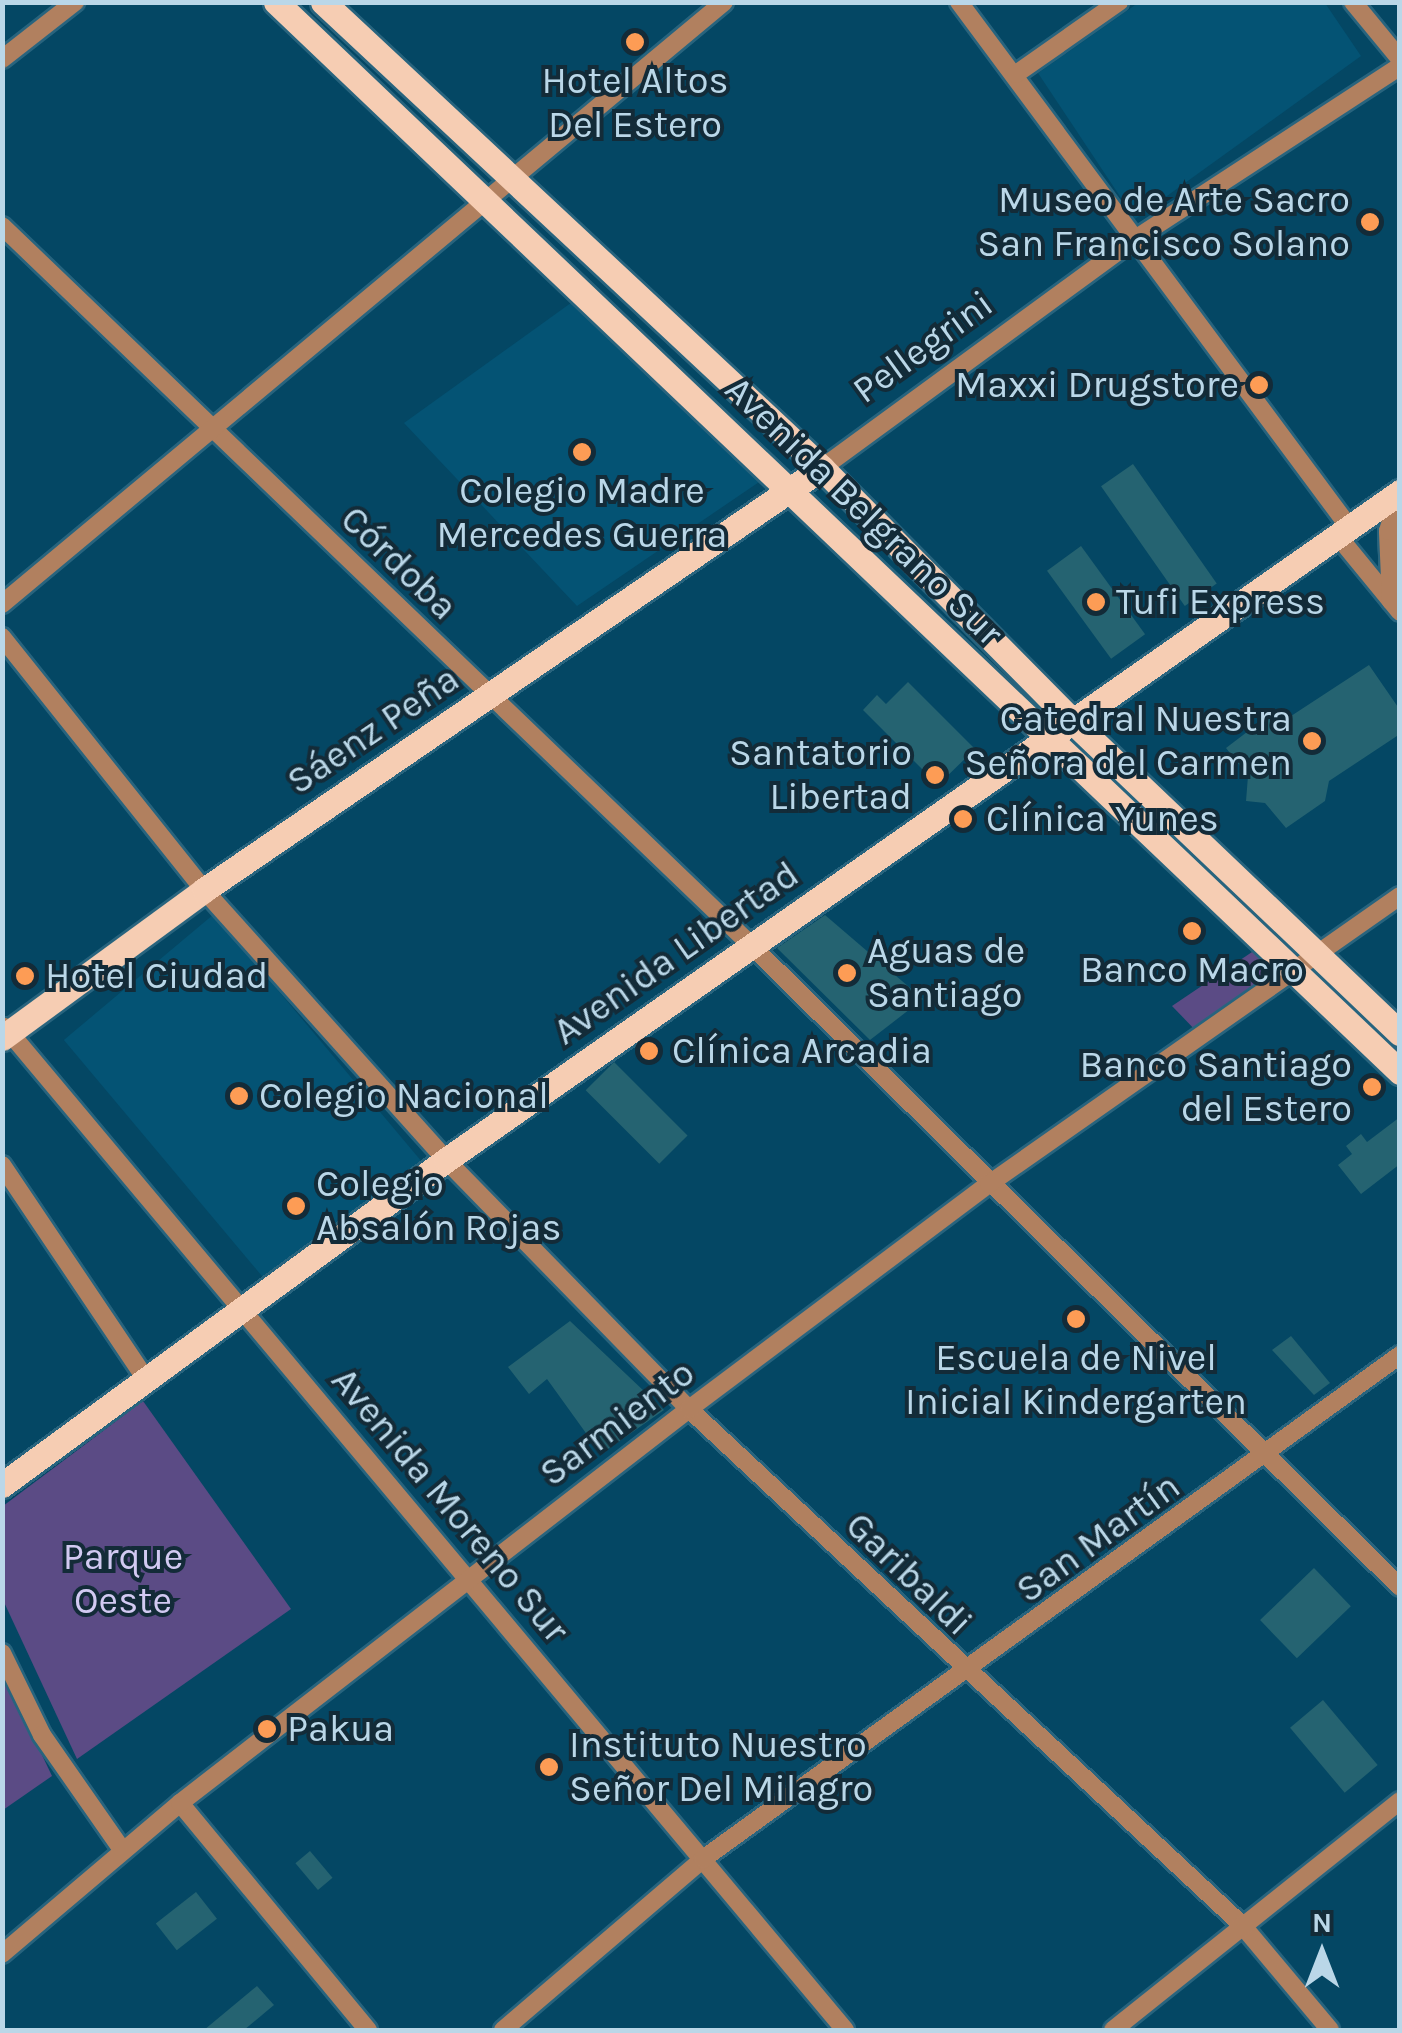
<!DOCTYPE html>
<html>
<head>
<meta charset="utf-8">
<style>
  body { margin:0 }
  #map { position:relative; width:1402px; height:2033px; overflow:hidden; background:#044764; font-family:Karla,sans-serif }
  div>[style] { position:absolute }
  .built>* { inset:0; background:#045374; transform-origin:0 0 }
  .green>* { inset:0; background:#5b4b85 }
  .building>* { inset:0; background:#256371; transform-origin:0 0 }
  .roads { filter:drop-shadow(2px 0 #28647e) drop-shadow(-2px 0 #28647e) drop-shadow(0 2px #28647e) drop-shadow(0 -2px #28647e) }
  .minor>* { height:18px; margin:-9px; padding:0 9px; transform-origin:9px; border-radius:9px; background:#b1805f }
  .major>* { height:25px; margin:-12.5px; padding:0 12.5px; transform-origin:12.5px; border-radius:12.5px; background:#f6cdb3 }
  .dots>* { width:28px; height:28px; translate:-50% -50%; box-sizing:border-box; border:5px solid #132b38; border-radius:50% }
  span { translate:-50% -50%; white-space:nowrap; text-align:center; line-height:1.15; -webkit-text-stroke:8px #132b38; paint-order:stroke }
  .poi-label { font-size:38px; color:#bad7e8 }
  .right { translate:-100% -50%; text-align:right }
  .left { translate:0 -50%; text-align:left }
  .street-label { font-size:38px; color:#bad7e8 }
  .park-label { font-size:38px; color:#d2caf2 }
  .frame { position:absolute; inset:0; border:5px solid #bad7e8; pointer-events:none }
  .north { position:absolute; left:1272px; top:1903px; width:100px; height:100px; -webkit-text-stroke:8px #132b38; paint-order:stroke; rotate:0deg; font-size:28px; font-weight:700; line-height:40px; text-align:center; color:#bad7e8 }
  .north::after { content:''; display:block; margin:auto; width:35px; height:45px; background:#bad7e8; clip-path:polygon(50% 0,100% 100%,50% 72%,0 100%) }
</style>
</head>
<body>
<div id="map">
  <div class="built">
    <i style="clip-path:polygon(1138px 3px,1325px 3px,1361px 56px,1135px 219px,1038px 73px)"></i>
    <i style="clip-path:polygon(575px 300px,762px 480px,577px 606px,404px 423px)"></i>
    <i style="left:214px;top:914px;width:322px;height:196px;rotate:50deg"></i>
  </div>
  <div class="green">
    <i style="clip-path:polygon(1255px 950px,1283px 977px,1201px 1036px,1172px 1006px)"></i>
    <i style="clip-path:polygon(143px 1401px,291px 1609px,77px 1759px,3px 1600px,3px 1506px)"></i>
    <i style="clip-path:polygon(2px 1671px,52px 1776px,3px 1810px,2px 1810px)"></i>
  </div>
  <div class="building">
    <i style="left:1133px;top:464px;width:146px;height:39px;rotate:55deg"></i>
    <i style="left:1081px;top:546px;width:109px;height:42px;rotate:54deg"></i>
    <i style="clip-path:polygon(1369px 665px,1400px 710px,1400px 734px,1329px 781px,1325px 801px,1286px 828px,1265px 803px,1246px 801px,1248px 776px,1226px 748px,1268px 716px,1288px 718px)"></i>
    <i style="clip-path:polygon(908px 682px,975px 749px,938px 785px,863px 710px,877px 695px,886px 704px)"></i>
    <i style="clip-path:polygon(825px 915px,923px 999px,870px 1040px,777px 948px)"></i>
    <i style="left:614px;top:1062px;width:104px;height:40px;rotate:45deg"></i>
    <i style="clip-path:polygon(1400px 1117px,1400px 1164px,1361px 1194px,1338px 1165px,1352px 1154px,1346px 1146px,1361px 1134px,1367px 1142px)"></i>
    <i style="clip-path:polygon(570px 1321px,664px 1410px,601px 1454px,547px 1379px,529px 1394px,508px 1367px)"></i>
    <i style="clip-path:polygon(1291px 1336px,1330px 1383px,1314px 1395px,1272px 1350px)"></i>
    <i style="left:1314px;top:1568px;width:53px;height:75px;rotate:46deg"></i>
    <i style="left:1323px;top:1700px;width:85px;height:43px;rotate:50deg"></i>
    <i style="left:310px;top:1851px;width:35px;height:19px;rotate:50deg"></i>
    <i style="left:196px;top:1892px;width:34px;height:51px;rotate:52deg"></i>
    <i style="clip-path:polygon(257px 1986px,274px 2005px,244px 2030px,204px 2030px)"></i>
  </div>
  <div class="roads">
    <div class="minor">
      <i style="left:959px;top:2px;width:654px;rotate:53.39deg"></i>
      <i style="left:1353px;top:2px;width:74px;rotate:50.5deg"></i>
      <i style="left:2px;top:59px;width:93px;rotate:-38deg"></i>
      <i style="left:1016px;top:74px;width:126px;rotate:-35deg"></i>
      <i style="left:2px;top:226px;width:1040px;rotate:43.83deg"></i>
      <i style="left:752px;top:946px;width:911px;rotate:44.69deg"></i>
      <i style="left:822px;top:468px;width:384px;rotate:-36.2deg"></i>
      <i style="left:1132px;top:241px;width:320px;rotate:-33.1deg"></i>
      <i style="left:1337px;top:535px;width:99px;rotate:50.7deg"></i>
      <i style="left:1391px;top:601px;width:70px;rotate:-92.5deg"></i>
      <i style="left:1388px;top:531px;width:41px;rotate:-72.9deg"></i>
      <i style="left:2px;top:604px;width:940px;rotate:-39.82deg"></i>
      <i style="left:2px;top:637px;width:324px;rotate:51.4deg"></i>
      <i style="left:204px;top:890px;width:363px;rotate:48.1deg"></i>
      <i style="left:446px;top:1160px;width:348px;rotate:45.7deg"></i>
      <i style="left:689px;top:1409px;width:756px;rotate:43.02deg"></i>
      <i style="left:1242px;top:1925px;width:137px;rotate:50deg"></i>
      <i style="left:5px;top:1027px;width:1308px;rotate:50.05deg"></i>
      <i style="left:2px;top:1165px;width:258px;rotate:56.1deg"></i>
      <i style="left:2px;top:1653px;width:91px;rotate:64deg"></i>
      <i style="left:42px;top:1735px;width:141px;rotate:55.1deg"></i>
      <i style="left:180px;top:1803px;width:295px;rotate:50.4deg"></i>
      <i style="left:2px;top:1954px;width:233px;rotate:-40.3deg"></i>
      <i style="left:180px;top:1803px;width:644px;rotate:-37.74deg"></i>
      <i style="left:689px;top:1409px;width:375px;rotate:-36.9deg"></i>
      <i style="left:989px;top:1184px;width:502px;rotate:-35.02deg"></i>
      <i style="left:503px;top:2030px;width:263px;rotate:-40.5deg"></i>
      <i style="left:703px;top:1859px;width:860px;rotate:-35.87deg"></i>
      <i style="left:1113px;top:2030px;width:367px;rotate:-38.6deg"></i>
    </div>
    <div class="major">
      <i style="left:276px;top:2px;width:1552px;rotate:43.59deg"></i>
      <i style="left:323px;top:2px;width:683px;rotate:43.04deg"></i>
      <i style="left:822px;top:468px;width:354px;rotate:45.3deg"></i>
      <i style="left:1071px;top:720px;width:454px;rotate:43.6deg"></i>
      <i style="left:2px;top:1038px;width:250px;rotate:-36.2deg"></i>
      <i style="left:204px;top:890px;width:748px;rotate:-34.33deg"></i>
      <i style="left:2px;top:1485px;width:550px;rotate:-36.2deg"></i>
      <i style="left:446px;top:1160px;width:1165px;rotate:-35deg"></i>
    </div>
  </div>
  <div class="dots">
    <i style="left:635px;top:42px;background:#fd9c55"></i>
    <i style="left:1370px;top:222px;background:#fd9c55"></i>
    <i style="left:1259px;top:385px;background:#fd9c55"></i>
    <i style="left:582px;top:452px;background:#fd9c55"></i>
    <i style="left:1096px;top:602px;background:#fd9c55"></i>
    <i style="left:1312px;top:741px;background:#fd9c55"></i>
    <i style="left:935px;top:775px;background:#fd9c55"></i>
    <i style="left:963px;top:819px;background:#fd9c55"></i>
    <i style="left:1192px;top:931px;background:#fd9c55"></i>
    <i style="left:847px;top:973px;background:#fd9c55"></i>
    <i style="left:25px;top:976px;background:#fd9c55"></i>
    <i style="left:649px;top:1051px;background:#fd9c55"></i>
    <i style="left:1372px;top:1087px;background:#fd9c55"></i>
    <i style="left:239px;top:1096px;background:#fd9c55"></i>
    <i style="left:296px;top:1206px;background:#fd9c55"></i>
    <i style="left:1076px;top:1319px;background:#fd9c55"></i>
    <i style="left:267px;top:1729px;background:#fd9c55"></i>
    <i style="left:549px;top:1767px;background:#fd9c55"></i>
  </div>
  <div class="poi-label">
    <span style="left:635px;top:103px">Hotel Altos<br>Del Estero</span>
    <span class="right" style="left:1350px;top:222px">Museo de Arte Sacro<br>San Francisco Solano</span>
    <span class="right" style="left:1239px;top:385px">Maxxi Drugstore</span>
    <span style="left:582px;top:513px">Colegio Madre<br>Mercedes Guerra</span>
    <span class="left" style="left:1116px;top:602px">Tufi Express</span>
    <span class="right" style="left:1292px;top:741px">Catedral Nuestra<br>Señora del Carmen</span>
    <span class="right" style="left:912px;top:775px">Santatorio<br>Libertad</span>
    <span class="left" style="left:986px;top:819px">Clínica Yunes</span>
    <span class="left" style="left:867px;top:973px">Aguas de<br>Santiago</span>
    <span style="left:1192px;top:970px">Banco Macro</span>
    <span class="left" style="left:45px;top:976px">Hotel Ciudad</span>
    <span class="left" style="left:672px;top:1051px">Clínica Arcadia</span>
    <span class="right" style="left:1352px;top:1087px">Banco Santiago<br>del Estero</span>
    <span class="left" style="left:259px;top:1096px">Colegio Nacional</span>
    <span class="left" style="left:316px;top:1206px">Colegio<br>Absalón Rojas</span>
    <span style="left:1076px;top:1380px">Escuela de Nivel<br>Inicial Kindergarten</span>
    <span class="left" style="left:287px;top:1729px">Pakua</span>
    <span class="left" style="left:569px;top:1767px">Instituto Nuestro<br>Señor Del Milagro</span>
  </div>
  <div class="street-label">
    <span style="left:923px;top:347px;rotate:-36deg">Pellegrini</span>
    <span style="left:864px;top:511px;rotate:44deg">Avenida Belgrano Sur</span>
    <span style="left:399px;top:563px;rotate:44deg">Córdoba</span>
    <span style="left:373px;top:730px;rotate:-34deg">Sáenz Peña</span>
    <span style="left:676px;top:953px;rotate:-35deg">Avenida Libertad</span>
    <span style="left:617px;top:1423px;rotate:-37deg">Sarmiento</span>
    <span style="left:450px;top:1505px;rotate:50deg">Avenida Moreno Sur</span>
    <span style="left:1098px;top:1538px;rotate:-36deg">San Martín</span>
    <span style="left:909px;top:1574px;rotate:44deg">Garibaldi</span>
  </div>
  <div class="park-label">
    <span style="left:123px;top:1579px">Parque<br>Oeste</span>
  </div>
  <div class="frame"></div>
  <div class="north">N</div>
</div>
</body>
</html>
